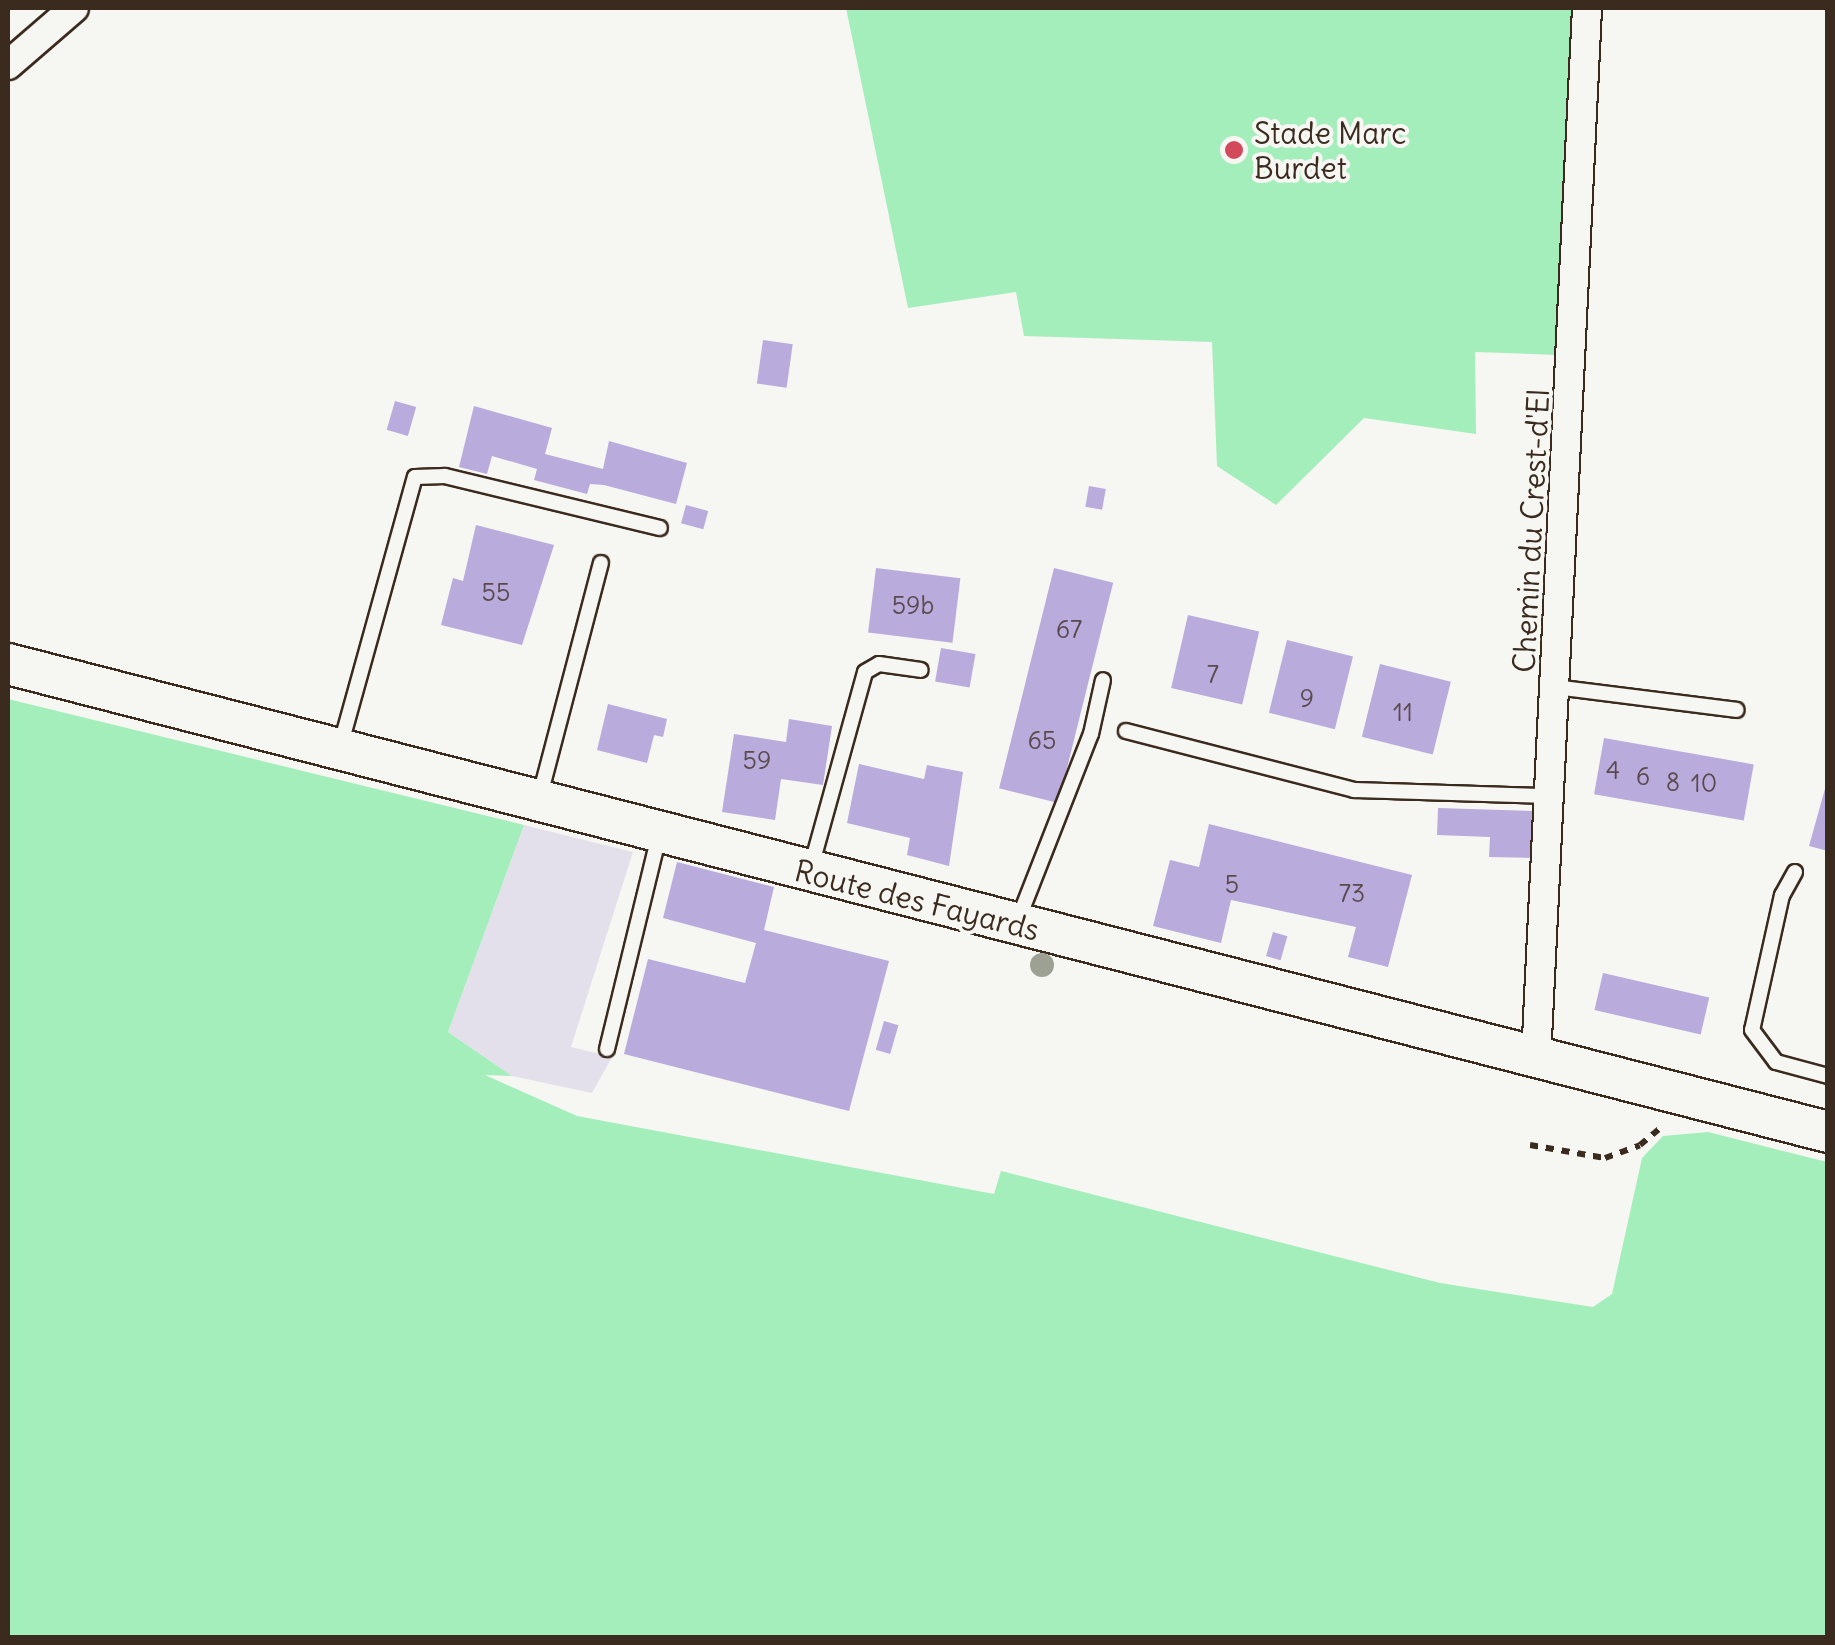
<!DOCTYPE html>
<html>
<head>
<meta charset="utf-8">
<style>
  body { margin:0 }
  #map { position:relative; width:1835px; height:1645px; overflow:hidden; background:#f6f6f2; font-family:Delius,sans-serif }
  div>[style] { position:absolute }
  .built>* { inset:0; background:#e4e0eb }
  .green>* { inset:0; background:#a4eebc }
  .building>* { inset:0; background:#b9abdc; transform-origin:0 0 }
  .path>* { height:6px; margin-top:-3px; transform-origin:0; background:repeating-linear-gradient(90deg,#3b2a1e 0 8px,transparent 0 16px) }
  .roads { filter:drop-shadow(2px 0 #3b2a1e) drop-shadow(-2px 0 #3b2a1e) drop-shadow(0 2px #3b2a1e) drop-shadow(0 -2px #3b2a1e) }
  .service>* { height:14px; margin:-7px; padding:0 7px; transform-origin:7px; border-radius:7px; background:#f6f6f2 }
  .minor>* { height:28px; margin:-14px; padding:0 14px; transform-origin:14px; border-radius:14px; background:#f6f6f2 }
  .secondary>* { height:40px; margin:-20px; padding:0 20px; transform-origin:20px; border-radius:20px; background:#f6f6f2 }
  .trees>* { width:24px; height:24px; margin:-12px; border-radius:50%; background:#9da193 }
  .dots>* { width:28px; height:28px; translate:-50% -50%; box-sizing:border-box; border:5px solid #f6f6f2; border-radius:50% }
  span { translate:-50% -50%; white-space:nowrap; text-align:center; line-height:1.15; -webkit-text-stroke:8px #f6f6f2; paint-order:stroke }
  .number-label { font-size:25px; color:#5a4a4e }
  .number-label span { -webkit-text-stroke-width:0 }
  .poi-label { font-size:30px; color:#3b2a1e }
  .left { translate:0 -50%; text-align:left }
  .street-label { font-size:30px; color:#3b2a1e }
  .frame { position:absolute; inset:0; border:10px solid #3b2a1e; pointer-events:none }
</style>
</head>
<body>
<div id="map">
  <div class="built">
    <i style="clip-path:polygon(524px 825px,633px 852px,571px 1047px,612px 1057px,592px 1093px,512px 1076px,448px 1032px)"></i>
  </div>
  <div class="green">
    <i style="clip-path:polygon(846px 8px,1598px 8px,1585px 356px,1475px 352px,1476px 434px,1364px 418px,1276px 505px,1217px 466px,1212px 342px,1024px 336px,1016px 292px,908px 308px)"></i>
    <i style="clip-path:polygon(8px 699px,524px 825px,448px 1032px,512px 1076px,485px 1075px,577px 1116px,994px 1194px,1001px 1171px,1440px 1283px,1593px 1307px,1612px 1294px,1642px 1158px,1663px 1136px,1708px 1132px,1827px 1162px,1827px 1637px,8px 1637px)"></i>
  </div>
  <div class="building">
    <i style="left:763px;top:340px;width:30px;height:44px;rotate:8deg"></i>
    <i style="left:395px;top:401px;width:22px;height:30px;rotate:16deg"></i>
    <i style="clip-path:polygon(474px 406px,552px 428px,545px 454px,603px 469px,609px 441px,687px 463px,676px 504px,604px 485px,590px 484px,587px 494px,534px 480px,537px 469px,492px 456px,487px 474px,459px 467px)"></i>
    <i style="left:1089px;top:486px;width:17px;height:21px;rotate:10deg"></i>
    <i style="left:686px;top:505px;width:23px;height:19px;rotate:15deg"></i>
    <i style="clip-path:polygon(476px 525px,554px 545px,522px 645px,441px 625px,453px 578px,463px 581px)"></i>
    <i style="left:876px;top:568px;width:85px;height:65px;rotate:7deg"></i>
    <i style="left:1054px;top:568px;width:61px;height:227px;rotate:14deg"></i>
    <i style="left:1188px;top:615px;width:73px;height:75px;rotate:13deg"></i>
    <i style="left:1287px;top:640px;width:68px;height:75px;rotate:14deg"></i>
    <i style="left:941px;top:648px;width:35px;height:34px;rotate:10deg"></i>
    <i style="left:1380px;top:664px;width:73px;height:75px;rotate:14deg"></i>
    <i style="clip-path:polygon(608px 704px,667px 719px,663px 737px,654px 735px,647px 763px,597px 750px)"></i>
    <i style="clip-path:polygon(789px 719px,832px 726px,823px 785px,781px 779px,775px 820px,722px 812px,734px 734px,786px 742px)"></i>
    <i style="left:1604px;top:738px;width:152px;height:57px;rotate:10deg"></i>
    <i style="clip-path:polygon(859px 764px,924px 779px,927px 765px,963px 772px,949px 866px,907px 855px,910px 838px,847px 823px)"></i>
    <i style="clip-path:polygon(1828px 778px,1828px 851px,1809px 846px)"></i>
    <i style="clip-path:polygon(1438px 808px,1535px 811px,1534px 858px,1489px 857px,1490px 837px,1437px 835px)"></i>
    <i style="clip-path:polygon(1209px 824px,1412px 875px,1388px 967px,1348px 957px,1356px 927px,1231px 900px,1221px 943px,1153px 926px,1170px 860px,1199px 867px)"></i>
    <i style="clip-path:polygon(677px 862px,774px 887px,764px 930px,889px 961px,849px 1111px,624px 1054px,648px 959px,745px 983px,756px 943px,663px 918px)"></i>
    <i style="left:1273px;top:932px;width:15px;height:25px;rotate:16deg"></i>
    <i style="left:1603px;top:973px;width:109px;height:38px;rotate:13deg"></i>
    <i style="left:884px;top:1021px;width:15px;height:30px;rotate:16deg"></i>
  </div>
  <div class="path">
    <i style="left:1530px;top:1145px;width:76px;rotate:9.8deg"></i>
    <i style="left:1605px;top:1158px;width:37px;rotate:-20deg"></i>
    <i style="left:1640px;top:1145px;width:30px;rotate:-40deg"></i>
  </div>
  <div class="roads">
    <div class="service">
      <i style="left:1555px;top:687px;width:183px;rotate:7.2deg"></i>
      <i style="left:1126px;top:731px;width:236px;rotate:14.5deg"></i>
      <i style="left:1354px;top:790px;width:196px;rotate:1.8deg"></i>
      <i style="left:340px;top:747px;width:280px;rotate:-74.5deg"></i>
      <i style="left:415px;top:477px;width:30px;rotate:-2deg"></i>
      <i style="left:445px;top:476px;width:221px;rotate:13.6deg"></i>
      <i style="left:539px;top:799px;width:244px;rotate:-75.3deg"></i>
      <i style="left:811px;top:867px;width:202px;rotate:-74.5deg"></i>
      <i style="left:865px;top:672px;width:16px;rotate:-30deg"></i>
      <i style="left:879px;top:664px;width:42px;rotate:8.1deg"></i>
      <i style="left:1795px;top:872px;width:26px;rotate:119deg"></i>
      <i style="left:1782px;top:895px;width:138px;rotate:102.5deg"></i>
      <i style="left:1752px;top:1030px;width:40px;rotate:53deg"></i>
      <i style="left:1776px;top:1062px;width:54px;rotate:15.1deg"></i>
      <i style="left:1018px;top:920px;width:200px;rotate:-68.6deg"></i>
      <i style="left:1091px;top:734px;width:55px;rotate:-77.5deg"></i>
      <i style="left:607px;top:1049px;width:220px;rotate:-76.3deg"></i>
    </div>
    <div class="minor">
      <i style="left:8px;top:65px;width:87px;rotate:-40.8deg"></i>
      <i style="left:1536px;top:1059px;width:1052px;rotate:-87.22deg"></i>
    </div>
    <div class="secondary">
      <i style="left:8px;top:664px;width:1879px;rotate:14.42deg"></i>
    </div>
  </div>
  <div class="trees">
    <i style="left:1042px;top:965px"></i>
  </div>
  <div class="dots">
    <i style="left:1234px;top:150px;background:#d1495b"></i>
  </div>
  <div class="number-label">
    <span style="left:496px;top:592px">55</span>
    <span style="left:913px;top:605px">59b</span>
    <span style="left:1069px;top:629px">67</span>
    <span style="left:1213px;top:674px">7</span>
    <span style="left:1307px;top:698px">9</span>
    <span style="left:1403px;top:712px">11</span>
    <span style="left:1042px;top:740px">65</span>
    <span style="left:757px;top:760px">59</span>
    <span style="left:1613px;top:770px">4</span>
    <span style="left:1643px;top:776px">6</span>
    <span style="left:1673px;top:782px">8</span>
    <span style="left:1704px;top:783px">10</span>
    <span style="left:1232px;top:884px">5</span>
    <span style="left:1352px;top:893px">73</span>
  </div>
  <div class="poi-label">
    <span class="left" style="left:1254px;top:150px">Stade Marc<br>Burdet</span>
  </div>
  <div class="street-label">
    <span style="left:1531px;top:531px;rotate:-87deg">Chemin du Crest-d'El</span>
    <span style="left:917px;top:900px;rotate:14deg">Route des Fayards</span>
  </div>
  <div class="frame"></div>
</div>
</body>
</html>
